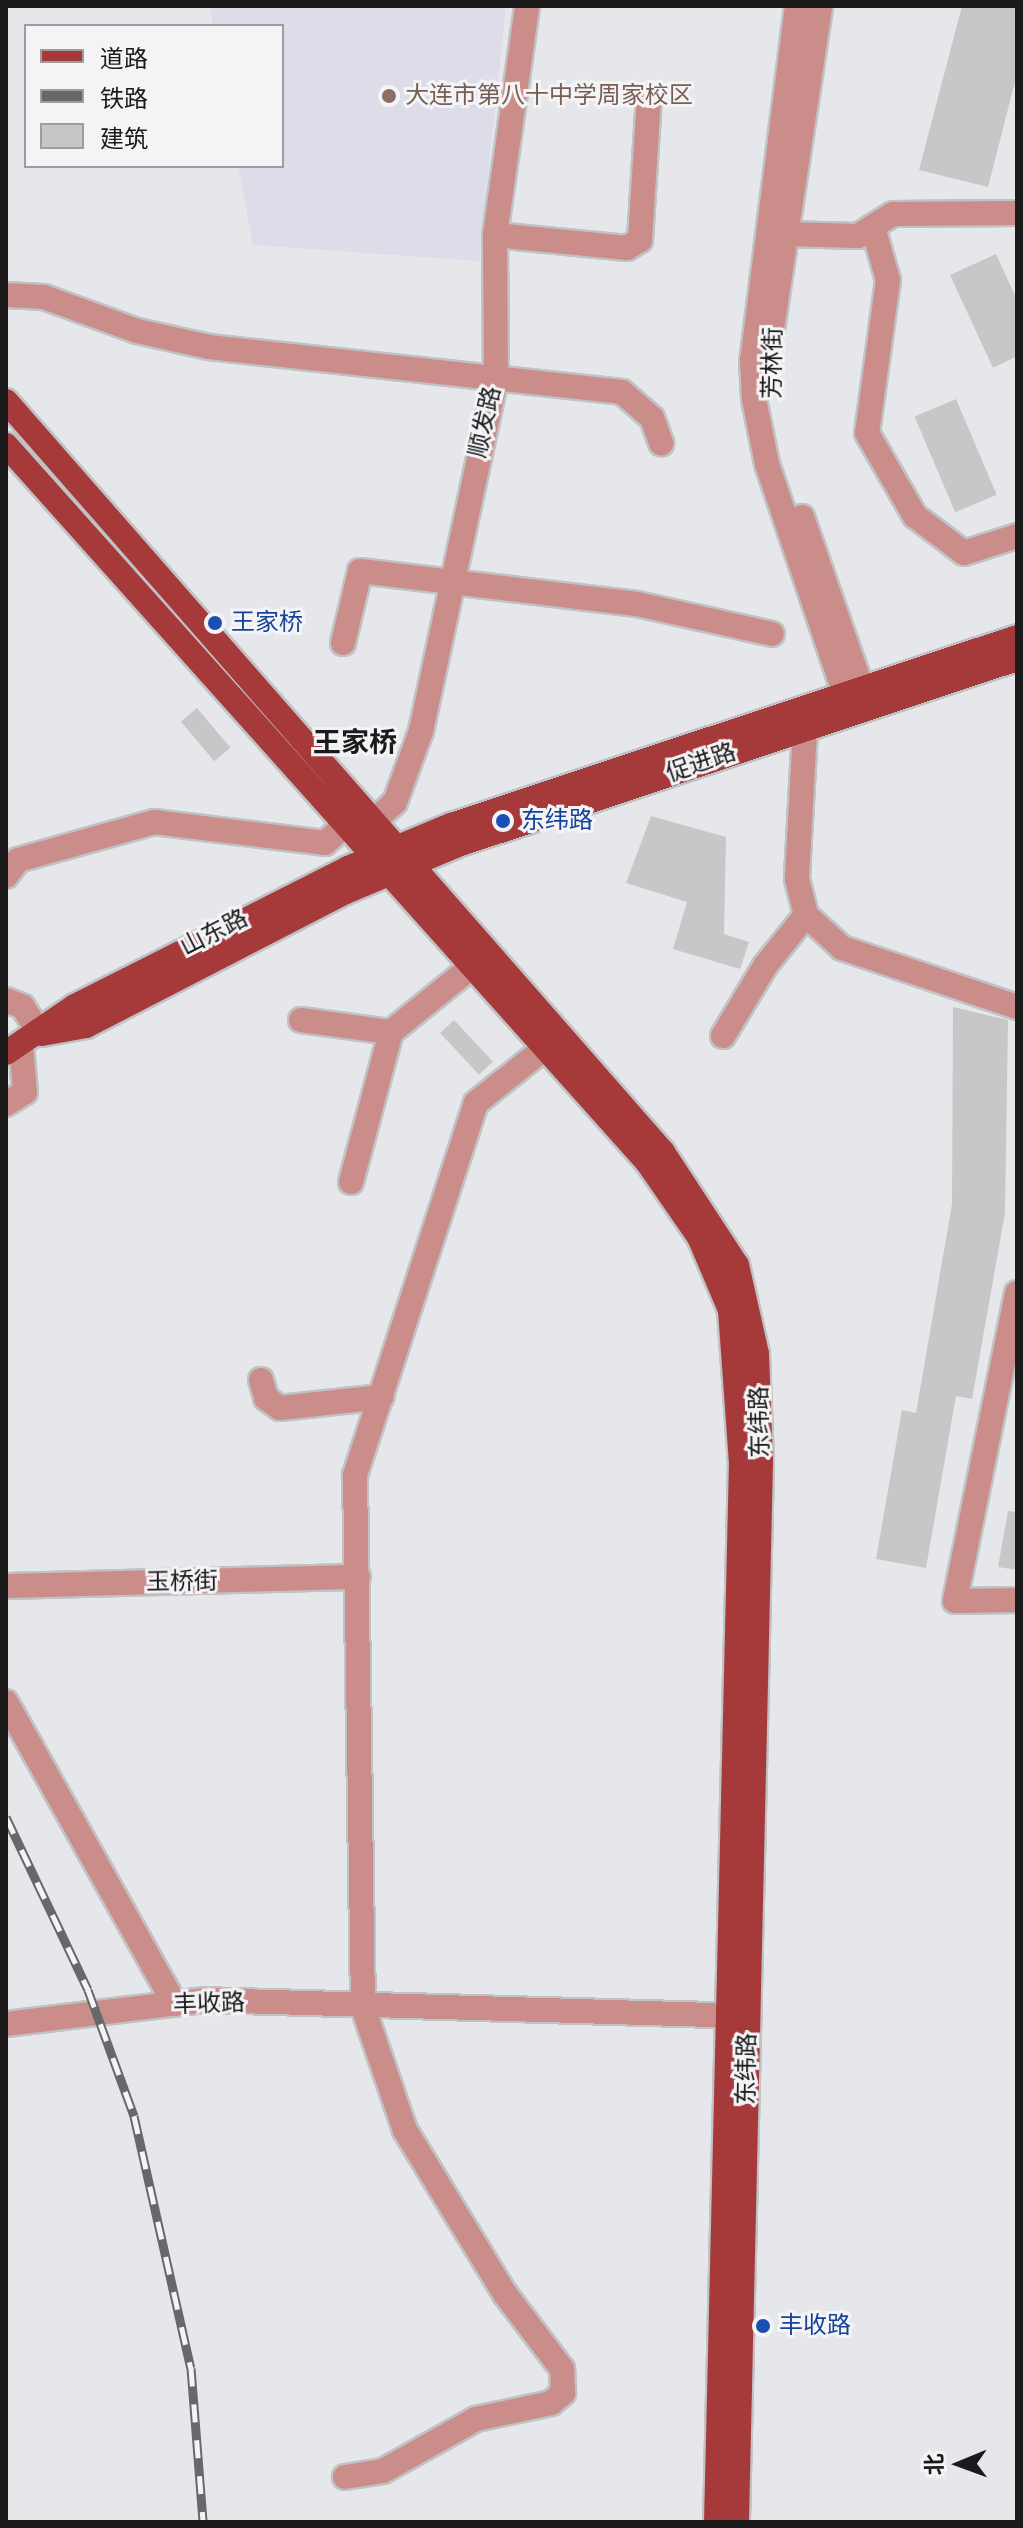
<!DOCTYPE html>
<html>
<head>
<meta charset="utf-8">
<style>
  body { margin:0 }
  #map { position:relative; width:1023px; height:2528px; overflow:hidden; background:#e6e7ea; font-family:"Fira Sans","Noto Sans SC",sans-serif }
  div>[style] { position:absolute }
  .built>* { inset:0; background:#dcdde8 }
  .building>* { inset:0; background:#c9c6c7; transform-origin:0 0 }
  .roads { filter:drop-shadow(2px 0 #c1c2c5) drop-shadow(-2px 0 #c1c2c5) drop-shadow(0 2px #c1c2c5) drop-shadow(0 -2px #c1c2c5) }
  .minor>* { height:24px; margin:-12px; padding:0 12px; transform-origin:12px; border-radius:12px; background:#ca8d89 }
  .major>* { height:24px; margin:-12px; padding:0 12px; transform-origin:12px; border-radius:12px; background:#a63a3b }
  .rail>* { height:9px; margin-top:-4.5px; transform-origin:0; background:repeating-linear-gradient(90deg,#f4f4f7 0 18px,#68686a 0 36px); box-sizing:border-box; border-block:2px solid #68686a }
  .dots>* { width:22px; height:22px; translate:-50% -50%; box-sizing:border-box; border:4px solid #f4f4f7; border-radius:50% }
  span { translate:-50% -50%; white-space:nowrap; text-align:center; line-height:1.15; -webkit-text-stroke:6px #f4f4f7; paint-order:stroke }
  .education-label { font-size:24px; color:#785e54 }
  .left { translate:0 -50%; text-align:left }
  .street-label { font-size:24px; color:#1b1b1c }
  .transit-label { font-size:24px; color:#164399 }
  .quarter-label { font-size:28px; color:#1b1b1c; font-weight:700 }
  .frame { position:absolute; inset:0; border:8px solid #1b1b1c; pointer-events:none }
  .legend { position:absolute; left:24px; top:24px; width:260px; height:144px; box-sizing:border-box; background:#f4f4f7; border:2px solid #9d9d9f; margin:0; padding:10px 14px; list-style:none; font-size:24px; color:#1b1b1c }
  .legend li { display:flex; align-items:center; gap:16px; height:40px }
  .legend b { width:40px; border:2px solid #9d9d9f }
  .north { position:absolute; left:919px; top:2424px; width:80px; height:80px; -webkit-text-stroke:6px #f4f4f7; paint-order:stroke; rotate:269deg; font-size:22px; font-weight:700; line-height:32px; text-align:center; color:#1b1b1c }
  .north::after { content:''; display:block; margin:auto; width:28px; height:36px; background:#1b1b1c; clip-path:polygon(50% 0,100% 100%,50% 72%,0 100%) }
</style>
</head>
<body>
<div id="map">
  <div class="built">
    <i style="clip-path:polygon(210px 6px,506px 6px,479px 261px,253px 245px,238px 166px,282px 166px,282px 26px,213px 26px)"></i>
  </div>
  <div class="building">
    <i style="clip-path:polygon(962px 6px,1017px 6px,1017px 74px,988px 187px,919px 170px)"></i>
    <i style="clip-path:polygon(996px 254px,1017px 300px,1017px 356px,993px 368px,950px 275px)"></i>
    <i style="left:956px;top:399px;width:104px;height:45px;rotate:67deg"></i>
    <i style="left:197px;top:708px;width:52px;height:21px;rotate:50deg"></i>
    <i style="clip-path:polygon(651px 816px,726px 837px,724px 934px,749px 942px,740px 969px,673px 949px,687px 902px,626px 883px)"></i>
    <i style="clip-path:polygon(953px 1007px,1008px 1020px,1005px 1213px,972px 1399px,956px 1396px,926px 1568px,876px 1559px,902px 1410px,916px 1413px,952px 1204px)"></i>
    <i style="left:454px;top:1020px;width:57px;height:19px;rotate:47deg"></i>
    <i style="clip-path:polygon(1008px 1511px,1017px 1512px,1017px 1570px,998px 1567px)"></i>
  </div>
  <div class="roads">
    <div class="minor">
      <i style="left:797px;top:6px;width:357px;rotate:97.2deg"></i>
      <i style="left:752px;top:360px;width:39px;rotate:87deg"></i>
      <i style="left:754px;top:399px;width:66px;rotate:78.7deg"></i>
      <i style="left:767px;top:464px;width:240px;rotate:71.3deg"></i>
      <i style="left:844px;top:691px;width:23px;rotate:45deg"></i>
      <i style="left:873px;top:227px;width:55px;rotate:74.2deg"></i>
      <i style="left:888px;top:280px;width:154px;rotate:97.8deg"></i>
      <i style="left:867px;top:433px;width:96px;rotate:60deg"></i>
      <i style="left:915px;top:516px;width:61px;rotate:37.1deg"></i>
      <i style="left:964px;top:553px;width:56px;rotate:-17.8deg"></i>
      <i style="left:785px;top:234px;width:73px;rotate:1.6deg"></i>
      <i style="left:858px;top:236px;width:41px;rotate:-32.2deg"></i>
      <i style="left:893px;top:214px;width:124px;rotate:-0.5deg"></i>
      <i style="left:495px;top:235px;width:133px;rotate:5.6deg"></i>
      <i style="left:627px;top:248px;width:15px;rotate:-32deg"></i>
      <i style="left:640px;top:240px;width:144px;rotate:-86.4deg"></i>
      <i style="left:6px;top:295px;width:38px;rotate:3deg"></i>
      <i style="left:44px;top:297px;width:99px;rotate:20.1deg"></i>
      <i style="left:137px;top:331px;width:74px;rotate:12.5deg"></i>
      <i style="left:209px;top:347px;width:415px;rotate:6.2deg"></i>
      <i style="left:622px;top:392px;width:40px;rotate:41deg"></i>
      <i style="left:652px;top:418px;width:27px;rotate:70deg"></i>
      <i style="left:772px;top:329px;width:327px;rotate:-81.5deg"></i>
      <i style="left:802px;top:517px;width:179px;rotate:70.8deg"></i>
      <i style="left:861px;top:686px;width:23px;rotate:90deg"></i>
      <i style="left:343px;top:643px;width:74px;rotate:-76.7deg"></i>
      <i style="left:360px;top:571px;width:279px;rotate:6.8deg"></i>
      <i style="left:637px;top:604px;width:138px;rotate:12.5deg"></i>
      <i style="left:806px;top:711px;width:168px;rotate:93.1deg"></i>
      <i style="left:797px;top:879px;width:37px;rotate:76deg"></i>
      <i style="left:806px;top:915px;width:49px;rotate:42.5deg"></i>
      <i style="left:842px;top:948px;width:185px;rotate:18.6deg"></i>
      <i style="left:374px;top:821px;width:28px;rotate:-42deg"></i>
      <i style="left:395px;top:802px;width:76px;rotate:-69.9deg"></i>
      <i style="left:421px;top:731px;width:360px;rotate:-78deg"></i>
      <i style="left:496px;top:379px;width:144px;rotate:-90.4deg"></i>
      <i style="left:495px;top:235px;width:231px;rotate:-82deg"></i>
      <i style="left:6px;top:876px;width:20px;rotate:-53deg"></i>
      <i style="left:18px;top:860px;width:141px;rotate:-15.6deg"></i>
      <i style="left:154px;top:822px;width:172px;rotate:7deg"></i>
      <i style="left:325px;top:843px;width:24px;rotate:-42deg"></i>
      <i style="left:6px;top:1000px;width:18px;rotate:22deg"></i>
      <i style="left:23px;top:1007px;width:32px;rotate:58deg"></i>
      <i style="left:301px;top:1020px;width:91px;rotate:7.6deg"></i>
      <i style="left:723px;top:1036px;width:82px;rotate:-59deg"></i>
      <i style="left:765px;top:966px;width:65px;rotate:-51.2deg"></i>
      <i style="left:6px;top:1104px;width:22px;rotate:-32deg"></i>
      <i style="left:25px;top:1092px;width:47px;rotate:-94.9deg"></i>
      <i style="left:351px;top:1182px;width:155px;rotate:-75.1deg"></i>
      <i style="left:391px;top:1032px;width:122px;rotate:-39deg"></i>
      <i style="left:1017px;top:1293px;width:314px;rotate:101.4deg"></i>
      <i style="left:955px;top:1601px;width:62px;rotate:-0.9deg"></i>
      <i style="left:261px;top:1380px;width:19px;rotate:74deg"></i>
      <i style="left:266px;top:1398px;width:17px;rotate:36deg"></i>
      <i style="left:280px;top:1408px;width:102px;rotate:-6.2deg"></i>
      <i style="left:6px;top:1586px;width:352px;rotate:-1.5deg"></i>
      <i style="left:6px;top:1702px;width:346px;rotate:60.8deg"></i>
      <i style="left:6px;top:2024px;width:199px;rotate:-6.9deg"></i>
      <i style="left:204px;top:2000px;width:542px;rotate:1.69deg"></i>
      <i style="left:345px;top:2477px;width:38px;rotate:-9deg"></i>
      <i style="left:383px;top:2471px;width:107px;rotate:-29.2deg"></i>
      <i style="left:476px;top:2419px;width:77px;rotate:-12deg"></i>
      <i style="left:551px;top:2403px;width:16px;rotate:-40deg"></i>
      <i style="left:563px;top:2393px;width:24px;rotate:-92deg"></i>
      <i style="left:562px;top:2369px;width:94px;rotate:-127.2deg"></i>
      <i style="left:505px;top:2294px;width:192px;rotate:-121.4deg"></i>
      <i style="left:405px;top:2130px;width:130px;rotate:-108.9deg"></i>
      <i style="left:363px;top:2007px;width:532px;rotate:-90.86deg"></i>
      <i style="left:355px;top:1475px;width:391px;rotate:-72deg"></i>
      <i style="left:476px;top:1103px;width:107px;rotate:-38.6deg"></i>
    </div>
    <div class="major">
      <i style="left:6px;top:401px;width:998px;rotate:48.82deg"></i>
      <i style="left:663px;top:1152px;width:135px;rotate:56.8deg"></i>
      <i style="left:737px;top:1265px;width:91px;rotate:77.3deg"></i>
      <i style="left:757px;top:1354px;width:108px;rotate:87.9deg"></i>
      <i style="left:761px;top:1462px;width:1060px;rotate:91.3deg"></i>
      <i style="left:6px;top:445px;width:962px;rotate:48.2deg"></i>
      <i style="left:647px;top:1162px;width:91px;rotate:55.3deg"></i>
      <i style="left:699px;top:1237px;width:79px;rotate:67deg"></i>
      <i style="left:730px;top:1310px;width:152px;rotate:85.9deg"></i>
      <i style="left:741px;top:1462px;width:1060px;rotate:91.35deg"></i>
      <i style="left:42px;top:1034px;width:45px;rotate:-10.3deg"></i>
      <i style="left:86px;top:1026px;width:292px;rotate:-27.3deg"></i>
      <i style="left:346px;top:892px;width:121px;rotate:-22.8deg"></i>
      <i style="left:458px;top:845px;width:589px;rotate:-18.4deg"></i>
      <i style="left:6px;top:1053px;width:83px;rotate:-34.3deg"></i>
      <i style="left:75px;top:1006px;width:306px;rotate:-26.8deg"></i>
      <i style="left:348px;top:868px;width:112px;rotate:-22.7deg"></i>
      <i style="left:451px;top:825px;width:596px;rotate:-18.37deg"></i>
    </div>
  </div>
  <div class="rail">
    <i style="left:6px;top:1817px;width:191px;rotate:64.6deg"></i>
    <i style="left:88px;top:1990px;width:134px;rotate:69.9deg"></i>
    <i style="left:134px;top:2116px;width:258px;rotate:77.3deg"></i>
    <i style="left:191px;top:2368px;width:154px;rotate:85.5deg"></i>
  </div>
  <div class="dots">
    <i style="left:389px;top:96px;background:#8d6e63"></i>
    <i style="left:215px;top:623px;background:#1a4fb4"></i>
    <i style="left:503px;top:821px;background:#1a4fb4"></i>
    <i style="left:763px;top:2326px;background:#1a4fb4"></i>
  </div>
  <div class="education-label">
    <span class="left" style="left:405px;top:96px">大连市第八十中学周家校区</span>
  </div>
  <div class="street-label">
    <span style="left:773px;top:363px;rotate:-89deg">芳林街</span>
    <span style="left:485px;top:422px;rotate:-77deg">顺发路</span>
    <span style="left:701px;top:763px;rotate:-19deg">促进路</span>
    <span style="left:214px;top:933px;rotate:-27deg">山东路</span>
    <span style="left:760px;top:1422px;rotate:-91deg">东纬路</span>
    <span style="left:182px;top:1582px;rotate:-1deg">玉桥街</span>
    <span style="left:209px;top:2004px;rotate:-2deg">丰收路</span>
    <span style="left:747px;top:2069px;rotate:-89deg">东纬路</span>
  </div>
  <div class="transit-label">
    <span class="left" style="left:231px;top:623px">王家桥</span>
    <span class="left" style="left:521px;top:821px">东纬路</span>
    <span class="left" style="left:779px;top:2326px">丰收路</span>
  </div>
  <div class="quarter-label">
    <span style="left:355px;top:743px">王家桥</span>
  </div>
  <div class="frame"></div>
  <ul class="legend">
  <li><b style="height:10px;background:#a63a3b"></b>道路</li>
  <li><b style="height:10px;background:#68686a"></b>铁路</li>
  <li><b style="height:22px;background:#c9c6c7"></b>建筑</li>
  </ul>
  <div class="north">北</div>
</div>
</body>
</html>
